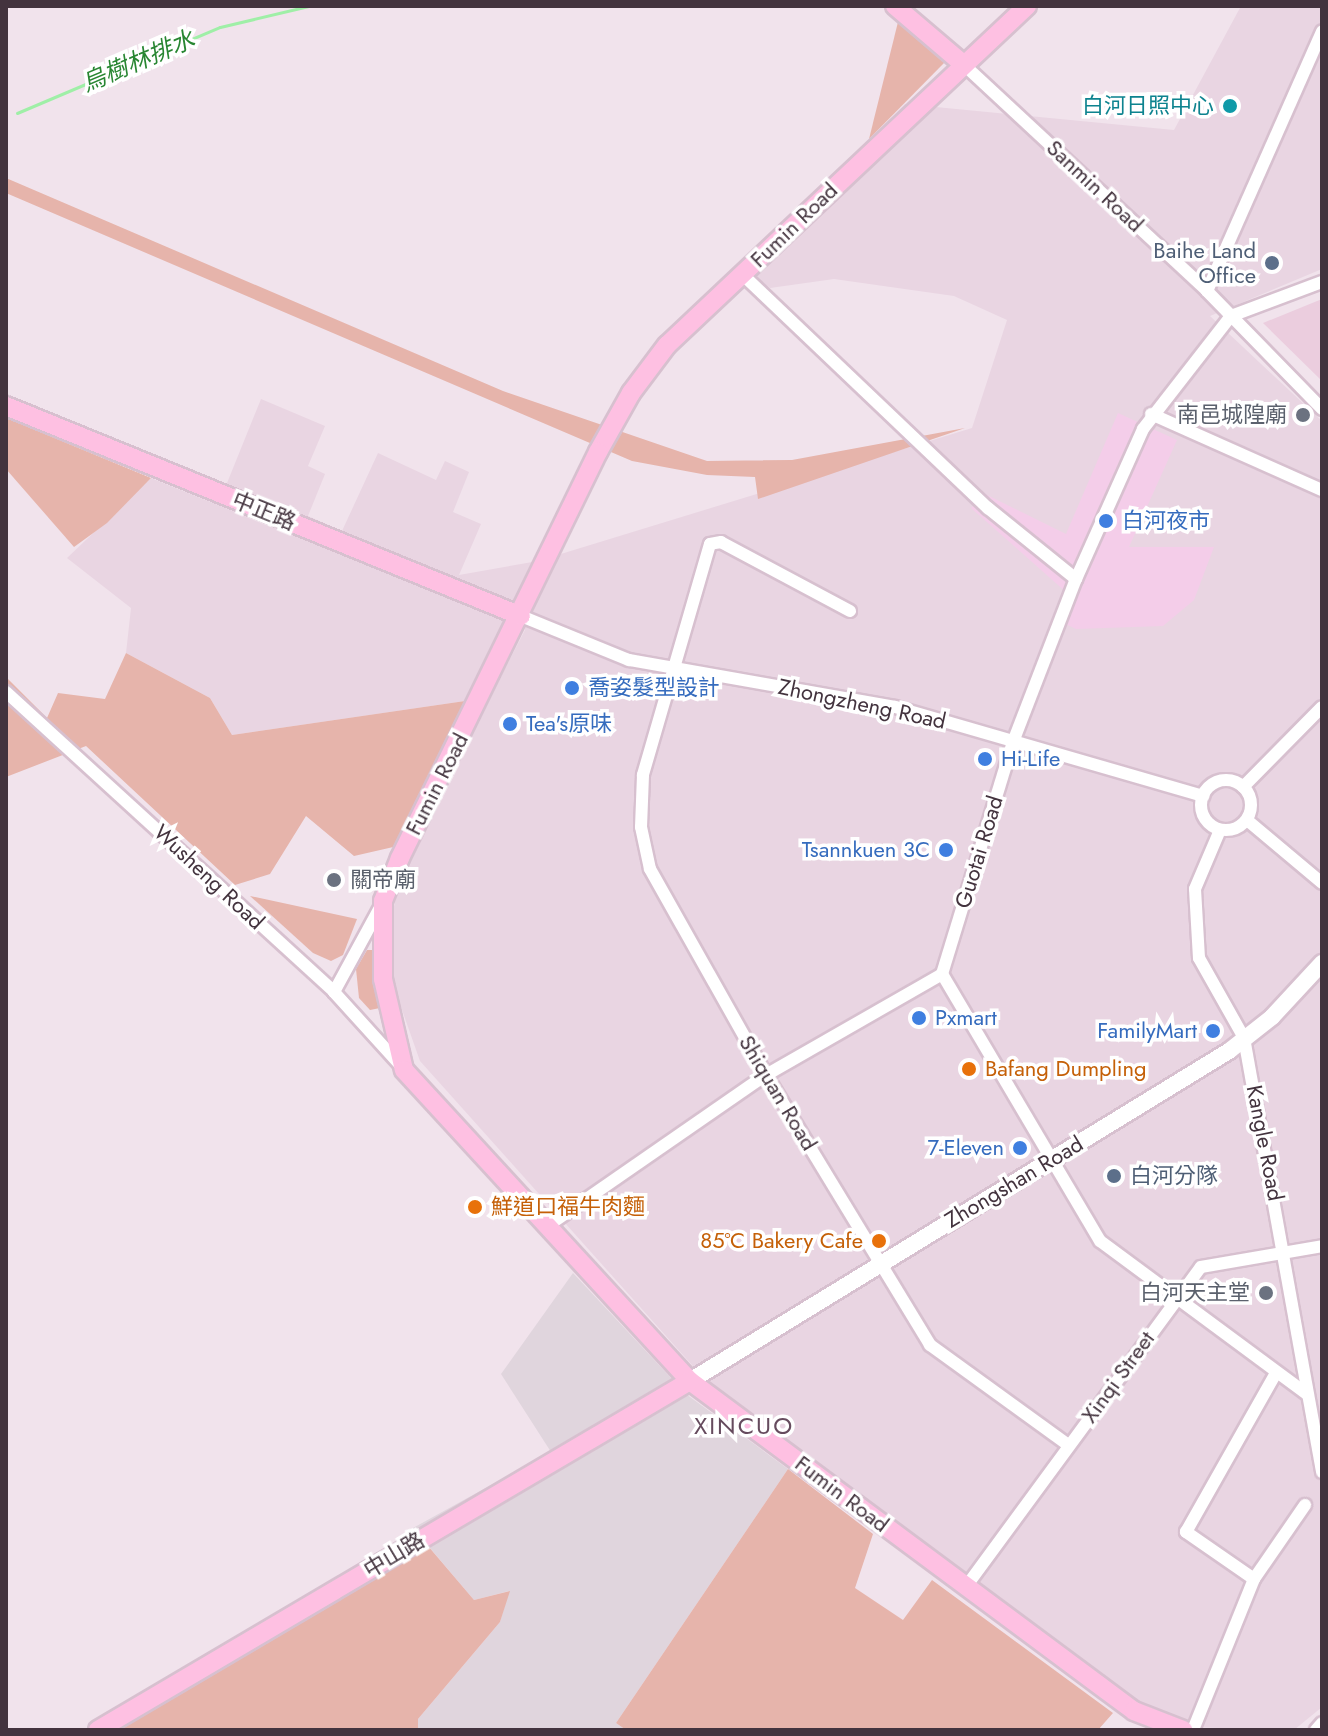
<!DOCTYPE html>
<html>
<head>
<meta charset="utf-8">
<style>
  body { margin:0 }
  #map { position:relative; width:1328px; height:1736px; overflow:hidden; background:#f1e3ec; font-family:Jost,"Noto Sans TC",sans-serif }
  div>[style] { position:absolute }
  .residential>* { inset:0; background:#e9d5e2 }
  .commercial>* { inset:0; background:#f4cde9 }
  .industrial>* { inset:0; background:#e0d5dd }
  .education>* { inset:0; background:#ebcdde }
  .green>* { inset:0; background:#e6b4ab }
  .stream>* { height:3px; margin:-1.5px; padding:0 1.5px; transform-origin:1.5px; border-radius:1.5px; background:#9fefa7 }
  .roads { filter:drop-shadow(2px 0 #d7c0cf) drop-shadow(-2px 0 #d7c0cf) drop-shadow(0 2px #d7c0cf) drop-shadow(0 -2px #d7c0cf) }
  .minor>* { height:12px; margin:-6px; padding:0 6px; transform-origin:6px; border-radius:6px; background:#fff }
  .minor>.ring { margin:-6px; padding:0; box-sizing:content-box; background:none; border:12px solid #fff; border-radius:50% }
  .tertiary>* { height:16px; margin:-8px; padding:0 8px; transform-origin:8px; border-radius:8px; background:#fff }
  .secondary>* { height:18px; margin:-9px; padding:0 9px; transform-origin:9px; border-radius:9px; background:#fec0e2 }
  .dots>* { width:22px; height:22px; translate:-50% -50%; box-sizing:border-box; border:4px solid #fff; border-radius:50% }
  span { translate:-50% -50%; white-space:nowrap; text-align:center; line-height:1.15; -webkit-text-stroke:7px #fff; paint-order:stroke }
  .culture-label { font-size:22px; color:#0d838f }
  .right { translate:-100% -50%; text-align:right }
  .street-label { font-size:22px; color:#43333e }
  .service-label { font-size:22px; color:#4e5e75 }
  .left { translate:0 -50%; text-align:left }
  .worship-label { font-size:22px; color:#5b616d }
  .shop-label { font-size:22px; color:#366cbe }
  .food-label { font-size:22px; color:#c56008 }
  .water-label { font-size:24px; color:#288632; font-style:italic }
  .neighbourhood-label { font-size:24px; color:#664b5e; letter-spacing:2px }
  .frame { position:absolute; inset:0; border:8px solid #43333e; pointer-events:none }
</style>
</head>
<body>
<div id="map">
  <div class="residential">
    <i style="clip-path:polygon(1241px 6px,1322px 6px,1322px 269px,1210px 316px,1322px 421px,1322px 1707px,1294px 1730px,1188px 1727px,1140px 1708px,717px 1393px,420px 1061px,389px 973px,393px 911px,402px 869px,525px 630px,520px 604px,225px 488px,261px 399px,325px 426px,308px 466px,325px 474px,308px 516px,342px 531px,378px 453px,436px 480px,445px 461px,469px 472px,453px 512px,481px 524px,459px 575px,538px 561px,972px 428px,1007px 320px,954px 296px,834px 279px,770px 288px,744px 267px,905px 104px,1174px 130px)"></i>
    <i style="clip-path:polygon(151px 478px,504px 620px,465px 701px,232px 735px,210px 698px,126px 653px,131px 608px,67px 558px)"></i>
  </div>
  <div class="commercial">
    <i style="clip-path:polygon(1118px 413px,1177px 440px,1129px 547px,1214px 547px,1194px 600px,1163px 626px,1076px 629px,1057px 620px,1067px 593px,971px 508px,985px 494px,1066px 534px)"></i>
  </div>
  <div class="industrial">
    <i style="clip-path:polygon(573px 1273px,686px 1394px,788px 1469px,616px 1723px,626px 1730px,418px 1730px,418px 1719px,500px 1622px,509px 1591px,474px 1600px,413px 1528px,551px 1452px,501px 1374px)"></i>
  </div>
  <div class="education">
    <i style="clip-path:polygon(1322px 299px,1322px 381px,1263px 323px)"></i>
  </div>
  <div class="green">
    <i style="clip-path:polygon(898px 22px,945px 62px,869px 139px)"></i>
    <i style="clip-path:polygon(6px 178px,503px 391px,707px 461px,792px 460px,965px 428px,758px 499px,755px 477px,707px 475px,632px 461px,6px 193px)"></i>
    <i style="clip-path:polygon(6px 418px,151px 478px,107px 523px,74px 547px,6px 469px)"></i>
    <i style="clip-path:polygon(126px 653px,210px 698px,232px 735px,465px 701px,434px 790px,402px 845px,354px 856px,306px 816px,270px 874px,235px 885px,86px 746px,6px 777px,6px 677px,47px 718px,58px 693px,105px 699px)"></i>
    <i style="clip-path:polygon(250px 896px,357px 919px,343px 955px,331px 961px,313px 953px)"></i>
    <i style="clip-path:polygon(367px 950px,374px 950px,380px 1008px,370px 1010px,359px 998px,356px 969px)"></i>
    <i style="clip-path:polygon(788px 1469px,873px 1534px,855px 1588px,903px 1620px,932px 1580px,1113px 1713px,1098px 1730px,626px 1730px,616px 1723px)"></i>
    <i style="clip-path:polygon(428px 1546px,474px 1600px,510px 1591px,500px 1622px,418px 1719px,418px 1730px,113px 1730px)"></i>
  </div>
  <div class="stream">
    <i style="left:17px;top:113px;width:220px;rotate:-23deg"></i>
    <i style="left:220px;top:27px;width:91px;rotate:-13.3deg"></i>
  </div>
  <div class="roads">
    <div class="minor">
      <i style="left:962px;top:63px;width:335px;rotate:42.9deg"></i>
      <i style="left:1207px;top:291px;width:165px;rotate:45.7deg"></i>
      <i style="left:742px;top:274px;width:340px;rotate:43.6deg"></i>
      <i style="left:988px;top:508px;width:113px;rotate:38.9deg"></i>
      <i style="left:1207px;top:291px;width:284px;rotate:-66.1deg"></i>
      <i style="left:1151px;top:414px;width:187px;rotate:24deg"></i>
      <i style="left:850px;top:611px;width:146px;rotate:-151.9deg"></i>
      <i style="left:721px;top:542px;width:11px;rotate:170deg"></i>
      <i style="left:710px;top:544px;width:241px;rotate:106.2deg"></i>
      <i style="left:643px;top:775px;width:52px;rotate:92.2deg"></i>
      <i style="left:641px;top:827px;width:43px;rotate:77.9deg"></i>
      <i style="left:650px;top:869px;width:236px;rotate:60.6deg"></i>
      <i style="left:766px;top:1075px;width:316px;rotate:58.7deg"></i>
      <i style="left:930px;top:1345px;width:170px;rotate:35.9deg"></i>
      <i style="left:521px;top:616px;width:117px;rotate:22.2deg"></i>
      <i style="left:629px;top:660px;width:270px;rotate:10deg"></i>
      <i style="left:895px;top:707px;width:321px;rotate:16.1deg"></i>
      <i style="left:6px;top:692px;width:445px;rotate:42.4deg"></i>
      <i style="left:334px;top:992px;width:101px;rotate:47.8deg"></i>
      <i class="ring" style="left:1201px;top:780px;width:38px;height:38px"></i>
      <i style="left:1243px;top:787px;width:112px;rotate:-45.4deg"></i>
      <i style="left:1247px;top:820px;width:98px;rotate:40deg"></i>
      <i style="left:1220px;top:830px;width:64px;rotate:113deg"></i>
      <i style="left:1195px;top:889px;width:69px;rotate:86.7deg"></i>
      <i style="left:1199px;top:958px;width:92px;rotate:60.6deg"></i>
      <i style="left:1244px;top:1038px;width:441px;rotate:79.8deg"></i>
      <i style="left:334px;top:992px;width:100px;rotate:-61.4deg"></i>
      <i style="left:549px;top:1225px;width:264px;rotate:-34.7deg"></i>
      <i style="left:766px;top:1075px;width:203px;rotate:-29.8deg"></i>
      <i style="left:1307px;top:1394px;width:257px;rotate:-143.5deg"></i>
      <i style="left:1100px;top:1241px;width:310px;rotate:-120.6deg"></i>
      <i style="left:942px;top:974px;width:243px;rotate:-73deg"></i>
      <i style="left:1013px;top:742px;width:175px;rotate:-68.9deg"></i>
      <i style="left:1076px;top:579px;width:164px;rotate:-65.9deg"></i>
      <i style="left:1143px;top:429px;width:143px;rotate:-52.1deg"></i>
      <i style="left:1231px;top:316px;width:97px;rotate:-20.5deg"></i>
      <i style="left:1254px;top:1579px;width:83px;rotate:-145.3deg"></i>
      <i style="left:1186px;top:1532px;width:183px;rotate:-60.5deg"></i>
      <i style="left:965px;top:1588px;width:398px;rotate:-53.7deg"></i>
      <i style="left:1201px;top:1267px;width:123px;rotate:-9.8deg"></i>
      <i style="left:1193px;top:1730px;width:163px;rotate:-68deg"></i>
      <i style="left:1254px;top:1579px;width:90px;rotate:-55.4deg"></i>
      <i style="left:1316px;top:1730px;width:9px;rotate:-49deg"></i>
    </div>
    <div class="tertiary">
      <i style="left:690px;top:1381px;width:632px;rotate:-31.48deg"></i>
      <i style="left:1229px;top:1051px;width:55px;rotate:-38.3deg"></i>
      <i style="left:1272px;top:1017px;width:74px;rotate:-47.2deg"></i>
    </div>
    <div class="secondary">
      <i style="left:895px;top:6px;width:88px;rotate:40.4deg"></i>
      <i style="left:1027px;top:6px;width:494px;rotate:136.7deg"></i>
      <i style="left:667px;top:345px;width:60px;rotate:126.9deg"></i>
      <i style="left:631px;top:393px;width:68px;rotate:119.2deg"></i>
      <i style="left:598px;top:452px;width:452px;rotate:116deg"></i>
      <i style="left:400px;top:858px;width:46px;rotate:111.6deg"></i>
      <i style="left:383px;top:901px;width:78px;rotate:90deg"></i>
      <i style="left:383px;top:979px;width:93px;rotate:77deg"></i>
      <i style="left:404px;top:1070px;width:423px;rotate:47.4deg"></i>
      <i style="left:690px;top:1381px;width:553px;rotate:36.62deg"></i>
      <i style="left:1134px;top:1711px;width:53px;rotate:21.2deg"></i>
      <i style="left:6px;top:406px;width:556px;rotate:22.18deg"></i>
      <i style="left:98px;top:1730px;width:687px;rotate:-30.52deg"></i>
    </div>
  </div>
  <div class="dots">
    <i style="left:1230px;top:106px;background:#0f9aa8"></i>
    <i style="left:1272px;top:263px;background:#5c6f8a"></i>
    <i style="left:1303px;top:415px;background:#6b7280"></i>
    <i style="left:1106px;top:521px;background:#3f7fe0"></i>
    <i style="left:572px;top:688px;background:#3f7fe0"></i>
    <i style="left:510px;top:724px;background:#3f7fe0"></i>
    <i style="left:985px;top:759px;background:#3f7fe0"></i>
    <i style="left:946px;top:850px;background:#3f7fe0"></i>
    <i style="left:334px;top:880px;background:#6b7280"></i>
    <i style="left:919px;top:1018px;background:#3f7fe0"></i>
    <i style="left:1213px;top:1031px;background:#3f7fe0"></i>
    <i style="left:969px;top:1069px;background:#e8710a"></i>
    <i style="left:1020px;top:1148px;background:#3f7fe0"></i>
    <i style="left:1114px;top:1176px;background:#5c6f8a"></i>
    <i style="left:475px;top:1207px;background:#e8710a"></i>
    <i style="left:879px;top:1241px;background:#e8710a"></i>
    <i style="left:1266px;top:1293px;background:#6b7280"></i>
  </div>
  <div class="culture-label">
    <span class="right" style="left:1214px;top:106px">白河日照中心</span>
  </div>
  <div class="street-label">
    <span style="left:1095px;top:186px;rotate:43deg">Sanmin Road</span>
    <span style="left:794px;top:225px;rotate:-44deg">Fumin Road</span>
    <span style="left:264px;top:511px;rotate:22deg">中正路</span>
    <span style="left:862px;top:704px;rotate:12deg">Zhongzheng Road</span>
    <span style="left:437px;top:784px;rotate:-63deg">Fumin Road</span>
    <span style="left:979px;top:852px;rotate:-73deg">Guotai Road</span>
    <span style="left:209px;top:877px;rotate:43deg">Wusheng Road</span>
    <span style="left:778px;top:1093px;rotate:59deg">Shiquan Road</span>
    <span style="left:1265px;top:1143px;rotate:79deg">Kangle Road</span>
    <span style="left:1014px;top:1182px;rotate:-31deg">Zhongshan Road</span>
    <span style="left:1118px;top:1377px;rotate:-54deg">Xinqi Street</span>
    <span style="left:842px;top:1494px;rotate:37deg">Fumin Road</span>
    <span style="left:394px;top:1555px;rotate:-31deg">中山路</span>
  </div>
  <div class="service-label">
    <span class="right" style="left:1256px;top:263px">Baihe Land<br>Office</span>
    <span class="left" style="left:1130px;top:1176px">白河分隊</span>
  </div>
  <div class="worship-label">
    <span class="right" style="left:1287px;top:415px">南邑城隍廟</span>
    <span class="left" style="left:350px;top:880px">關帝廟</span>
    <span class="right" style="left:1250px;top:1293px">白河天主堂</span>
  </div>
  <div class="shop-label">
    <span class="left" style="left:1122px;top:521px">白河夜市</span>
    <span class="left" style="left:588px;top:688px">喬姿髮型設計</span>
    <span class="left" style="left:526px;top:724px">Tea's原味</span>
    <span class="left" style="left:1001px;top:759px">Hi-Life</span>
    <span class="right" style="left:930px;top:850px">Tsannkuen 3C</span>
    <span class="left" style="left:935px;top:1018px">Pxmart</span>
    <span class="right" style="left:1197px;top:1031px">FamilyMart</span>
    <span class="right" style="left:1004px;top:1148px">7-Eleven</span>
  </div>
  <div class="food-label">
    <span class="left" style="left:985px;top:1069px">Bafang Dumpling</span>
    <span class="left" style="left:491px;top:1207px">鮮道口福牛肉麵</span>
    <span class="right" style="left:863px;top:1241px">85°C Bakery Cafe</span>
  </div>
  <div class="water-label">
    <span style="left:138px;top:61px;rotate:-23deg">烏樹林排水</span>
  </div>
  <div class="neighbourhood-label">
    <span style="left:744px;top:1426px">XINCUO</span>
  </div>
  <div class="frame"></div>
</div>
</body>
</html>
